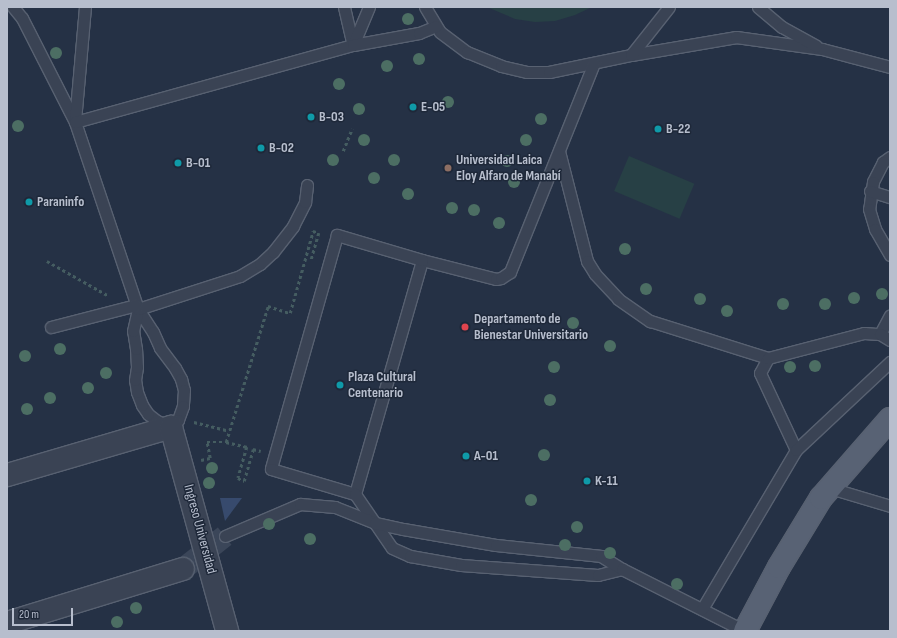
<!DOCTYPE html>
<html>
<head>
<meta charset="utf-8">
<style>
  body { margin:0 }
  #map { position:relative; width:897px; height:638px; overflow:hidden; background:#253145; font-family:"Sofia Sans Condensed",sans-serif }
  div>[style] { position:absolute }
  .green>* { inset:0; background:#274045; transform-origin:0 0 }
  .water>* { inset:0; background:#374a6d }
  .street-tunnel>* { height:22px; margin-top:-11px; transform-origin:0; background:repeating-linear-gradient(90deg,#3b4659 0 22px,transparent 0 33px) }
  .path>* { height:2.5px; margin-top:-1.25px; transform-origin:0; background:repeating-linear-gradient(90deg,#455d61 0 3px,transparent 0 6px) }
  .roads { filter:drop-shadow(1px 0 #586171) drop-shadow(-1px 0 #586171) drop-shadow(0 1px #586171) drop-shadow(0 -1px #586171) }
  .lane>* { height:11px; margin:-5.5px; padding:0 5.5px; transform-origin:5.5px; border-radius:5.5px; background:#3a4354 }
  .street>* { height:22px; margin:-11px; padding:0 11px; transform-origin:11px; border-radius:11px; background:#3a4354 }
  .primary>* { height:22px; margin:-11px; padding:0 11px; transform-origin:11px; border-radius:11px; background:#586274 }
  .trees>* { width:12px; height:12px; margin:-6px; border-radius:50%; background:#4c6e63 }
  .dots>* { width:11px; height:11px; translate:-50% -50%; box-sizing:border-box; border:2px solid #1e2839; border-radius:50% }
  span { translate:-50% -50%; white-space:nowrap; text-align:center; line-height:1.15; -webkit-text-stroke:3px #1e2839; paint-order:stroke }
  .poi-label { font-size:14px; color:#b7becd; font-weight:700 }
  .left { translate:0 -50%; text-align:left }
  .street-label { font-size:14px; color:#b7becd }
  .frame { position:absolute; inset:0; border:8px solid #b7becd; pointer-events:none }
  .scale { position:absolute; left:12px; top:608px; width:61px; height:18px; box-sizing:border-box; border:2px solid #b7becd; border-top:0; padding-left:5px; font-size:12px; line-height:14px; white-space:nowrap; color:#b7becd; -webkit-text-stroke:3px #1e2839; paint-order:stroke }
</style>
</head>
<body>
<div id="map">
  <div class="green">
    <i style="clip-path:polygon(487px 7px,592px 7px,575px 15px,555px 21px,535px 22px,515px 19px)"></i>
    <i style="left:629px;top:156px;width:71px;height:38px;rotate:23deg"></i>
  </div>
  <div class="water">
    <i style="clip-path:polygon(220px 498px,242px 498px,225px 521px)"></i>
  </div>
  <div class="street-tunnel">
    <i style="left:183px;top:569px;width:53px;rotate:-38.2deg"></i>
  </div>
  <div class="path">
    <i style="left:343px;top:151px;width:24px;rotate:-68deg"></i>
    <i style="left:47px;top:261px;width:71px;rotate:29.4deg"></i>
    <i style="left:194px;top:422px;width:36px;rotate:14deg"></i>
    <i style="left:226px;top:442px;width:142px;rotate:-72.8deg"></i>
    <i style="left:268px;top:306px;width:23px;rotate:18deg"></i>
    <i style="left:290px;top:313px;width:85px;rotate:-74.3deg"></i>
    <i style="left:313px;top:231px;width:6px;rotate:18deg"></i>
    <i style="left:319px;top:233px;width:29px;rotate:106deg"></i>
    <i style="left:201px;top:460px;width:9px;rotate:-13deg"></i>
    <i style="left:210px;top:458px;width:16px;rotate:-101deg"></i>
    <i style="left:207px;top:442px;width:19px"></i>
    <i style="left:226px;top:442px;width:22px;rotate:13deg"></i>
    <i style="left:247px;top:447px;width:32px;rotate:106deg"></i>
    <i style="left:238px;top:478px;width:7px;rotate:27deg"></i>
    <i style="left:244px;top:481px;width:33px;rotate:-74deg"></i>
    <i style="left:253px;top:449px;width:8px;rotate:14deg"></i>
  </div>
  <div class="roads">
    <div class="lane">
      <i style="left:13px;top:7px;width:14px;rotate:51deg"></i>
      <i style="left:22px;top:18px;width:117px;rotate:63deg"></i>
      <i style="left:75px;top:122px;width:197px;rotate:71.4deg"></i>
      <i style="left:138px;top:309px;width:27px;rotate:57deg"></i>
      <i style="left:153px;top:332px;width:17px;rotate:66deg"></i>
      <i style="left:160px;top:348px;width:25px;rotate:53deg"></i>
      <i style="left:175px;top:368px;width:13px;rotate:61deg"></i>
      <i style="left:181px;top:379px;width:11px;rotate:75deg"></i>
      <i style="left:184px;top:390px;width:16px;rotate:94deg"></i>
      <i style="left:183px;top:406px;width:15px;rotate:110deg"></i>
      <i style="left:178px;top:420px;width:10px;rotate:135deg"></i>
      <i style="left:171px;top:427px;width:15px;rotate:-157deg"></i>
      <i style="left:157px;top:421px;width:11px;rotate:-142deg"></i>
      <i style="left:148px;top:414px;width:11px;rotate:-124deg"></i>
      <i style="left:142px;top:405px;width:14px;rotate:-111deg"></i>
      <i style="left:137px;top:392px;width:12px;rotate:-99deg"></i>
      <i style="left:135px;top:380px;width:13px;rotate:-81deg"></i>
      <i style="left:137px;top:367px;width:18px;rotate:-93deg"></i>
      <i style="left:136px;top:349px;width:18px;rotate:-99deg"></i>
      <i style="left:133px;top:331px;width:23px;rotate:-77deg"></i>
      <i style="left:344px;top:7px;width:39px;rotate:77deg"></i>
      <i style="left:425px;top:7px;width:29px;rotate:59deg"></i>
      <i style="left:440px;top:32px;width:34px;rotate:37deg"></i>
      <i style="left:467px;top:52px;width:37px;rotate:22deg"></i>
      <i style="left:501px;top:66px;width:27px;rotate:13deg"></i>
      <i style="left:527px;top:72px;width:22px"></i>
      <i style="left:549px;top:72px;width:84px;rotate:-11.7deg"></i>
      <i style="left:631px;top:55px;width:107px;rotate:-9.7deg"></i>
      <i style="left:736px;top:37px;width:87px;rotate:7.9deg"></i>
      <i style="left:822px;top:49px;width:70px;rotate:14.8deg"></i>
      <i style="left:758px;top:7px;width:31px;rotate:40deg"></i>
      <i style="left:782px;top:27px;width:39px;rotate:29deg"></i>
      <i style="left:353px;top:45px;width:41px;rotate:-67.2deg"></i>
      <i style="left:631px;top:55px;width:61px;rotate:-51.6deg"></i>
      <i style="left:75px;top:121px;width:114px;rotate:-85deg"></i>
      <i style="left:75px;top:122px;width:288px;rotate:-15.5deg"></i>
      <i style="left:353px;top:45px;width:67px;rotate:-10.3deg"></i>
      <i style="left:419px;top:33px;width:18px;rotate:-22deg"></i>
      <i style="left:559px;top:151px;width:114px;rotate:75.7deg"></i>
      <i style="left:587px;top:261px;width:15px;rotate:58deg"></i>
      <i style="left:595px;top:274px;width:34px;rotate:47deg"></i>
      <i style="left:618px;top:299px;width:39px;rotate:35deg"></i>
      <i style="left:650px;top:321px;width:124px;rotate:17.4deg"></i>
      <i style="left:890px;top:157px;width:9px;rotate:144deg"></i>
      <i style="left:883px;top:162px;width:22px;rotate:117deg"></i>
      <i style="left:873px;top:182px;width:27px;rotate:98deg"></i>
      <i style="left:869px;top:209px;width:21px;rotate:73deg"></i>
      <i style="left:875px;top:229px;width:30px;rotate:60deg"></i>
      <i style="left:870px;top:191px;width:21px;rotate:17deg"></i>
      <i style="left:422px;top:260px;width:76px;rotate:14.4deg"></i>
      <i style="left:496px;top:279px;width:5px;rotate:-11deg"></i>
      <i style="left:501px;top:278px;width:11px;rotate:-34deg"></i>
      <i style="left:510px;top:272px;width:225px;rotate:-68.1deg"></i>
      <i style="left:138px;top:309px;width:107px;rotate:-17.9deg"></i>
      <i style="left:240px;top:276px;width:23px;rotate:-31deg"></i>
      <i style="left:260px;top:264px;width:18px;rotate:-43deg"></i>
      <i style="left:273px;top:252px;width:33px;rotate:-52deg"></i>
      <i style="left:293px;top:226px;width:27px;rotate:-63deg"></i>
      <i style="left:305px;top:202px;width:17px;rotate:-83deg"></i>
      <i style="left:51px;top:327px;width:88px;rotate:-14.5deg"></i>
      <i style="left:880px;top:334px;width:21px;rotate:-62deg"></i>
      <i style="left:796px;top:450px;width:85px;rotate:-115.1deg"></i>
      <i style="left:760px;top:373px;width:17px;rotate:-62deg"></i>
      <i style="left:768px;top:358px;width:99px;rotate:-14.6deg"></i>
      <i style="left:864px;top:333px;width:16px;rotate:4deg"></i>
      <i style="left:880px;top:334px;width:12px;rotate:31deg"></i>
      <i style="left:830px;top:488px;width:63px;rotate:16.7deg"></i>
      <i style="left:355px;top:494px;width:243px;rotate:-74deg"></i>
      <i style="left:422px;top:260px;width:89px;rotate:-163.6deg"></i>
      <i style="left:337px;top:235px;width:243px;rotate:105.8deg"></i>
      <i style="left:271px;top:469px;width:88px;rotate:16.6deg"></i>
      <i style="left:355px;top:494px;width:65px;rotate:55.6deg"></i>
      <i style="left:392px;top:548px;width:20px;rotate:24deg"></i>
      <i style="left:410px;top:556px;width:52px;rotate:10deg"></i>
      <i style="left:461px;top:565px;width:137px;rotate:4.2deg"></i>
      <i style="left:598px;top:575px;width:25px;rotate:-14deg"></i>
      <i style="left:225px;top:536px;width:82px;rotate:-23.1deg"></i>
      <i style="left:300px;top:504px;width:35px;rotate:5deg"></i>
      <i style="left:335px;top:507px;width:43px;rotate:21.8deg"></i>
      <i style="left:375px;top:523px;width:29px;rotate:12deg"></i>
      <i style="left:403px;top:529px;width:94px;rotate:9.8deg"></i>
      <i style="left:496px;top:545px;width:106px;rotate:6deg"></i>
      <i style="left:601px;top:556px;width:25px;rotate:32deg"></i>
      <i style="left:622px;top:569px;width:138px;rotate:26.8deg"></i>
      <i style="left:702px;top:609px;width:185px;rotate:-59.4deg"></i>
      <i style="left:796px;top:450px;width:129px;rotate:-43.1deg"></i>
    </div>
    <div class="street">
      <i style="left:7px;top:475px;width:171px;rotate:-16.3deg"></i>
      <i style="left:171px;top:427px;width:212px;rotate:74.6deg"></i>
      <i style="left:7px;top:623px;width:184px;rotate:-17.1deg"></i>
    </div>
    <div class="primary">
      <i style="left:745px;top:631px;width:72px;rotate:-62deg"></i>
      <i style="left:779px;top:567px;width:81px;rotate:-58.7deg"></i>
      <i style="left:821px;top:498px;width:105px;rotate:-48.9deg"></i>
    </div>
  </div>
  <div class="trees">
    <i style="left:408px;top:19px"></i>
    <i style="left:56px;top:53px"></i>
    <i style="left:419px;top:59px"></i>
    <i style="left:387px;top:66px"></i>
    <i style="left:339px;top:84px"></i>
    <i style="left:448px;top:102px"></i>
    <i style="left:359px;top:109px"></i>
    <i style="left:541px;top:119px"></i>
    <i style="left:18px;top:126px"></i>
    <i style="left:364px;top:140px"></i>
    <i style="left:526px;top:140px"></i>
    <i style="left:333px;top:160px"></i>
    <i style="left:394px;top:160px"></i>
    <i style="left:507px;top:161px"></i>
    <i style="left:374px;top:178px"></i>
    <i style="left:514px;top:182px"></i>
    <i style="left:408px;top:194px"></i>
    <i style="left:452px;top:208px"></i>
    <i style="left:474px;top:210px"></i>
    <i style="left:499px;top:223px"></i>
    <i style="left:625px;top:249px"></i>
    <i style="left:646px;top:289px"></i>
    <i style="left:882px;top:294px"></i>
    <i style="left:854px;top:298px"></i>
    <i style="left:700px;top:299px"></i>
    <i style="left:783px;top:304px"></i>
    <i style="left:825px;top:304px"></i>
    <i style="left:727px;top:311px"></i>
    <i style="left:573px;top:323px"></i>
    <i style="left:610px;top:346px"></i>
    <i style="left:60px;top:349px"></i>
    <i style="left:25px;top:356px"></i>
    <i style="left:815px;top:366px"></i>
    <i style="left:554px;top:367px"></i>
    <i style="left:790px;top:367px"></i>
    <i style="left:106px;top:373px"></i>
    <i style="left:88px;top:388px"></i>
    <i style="left:50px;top:398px"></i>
    <i style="left:550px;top:400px"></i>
    <i style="left:27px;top:409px"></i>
    <i style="left:544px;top:455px"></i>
    <i style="left:212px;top:468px"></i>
    <i style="left:209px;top:483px"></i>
    <i style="left:531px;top:500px"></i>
    <i style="left:269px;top:524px"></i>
    <i style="left:577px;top:527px"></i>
    <i style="left:310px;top:539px"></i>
    <i style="left:565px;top:545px"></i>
    <i style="left:610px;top:553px"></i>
    <i style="left:677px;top:584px"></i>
    <i style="left:136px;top:608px"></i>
    <i style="left:117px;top:622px"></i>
  </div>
  <div class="dots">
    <i style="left:413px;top:107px;background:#0f9aa8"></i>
    <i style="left:311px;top:117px;background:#0f9aa8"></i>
    <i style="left:658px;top:129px;background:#0f9aa8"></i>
    <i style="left:261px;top:148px;background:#0f9aa8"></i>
    <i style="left:178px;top:163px;background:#0f9aa8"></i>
    <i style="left:448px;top:168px;background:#8d6e63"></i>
    <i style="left:29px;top:202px;background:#0f9aa8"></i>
    <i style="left:465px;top:327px;background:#e0444e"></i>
    <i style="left:340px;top:385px;background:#0f9aa8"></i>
    <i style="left:466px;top:456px;background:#0f9aa8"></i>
    <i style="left:587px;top:481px;background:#0f9aa8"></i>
  </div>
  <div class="poi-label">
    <span class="left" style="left:421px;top:107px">E-05</span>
    <span class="left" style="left:319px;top:117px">B-03</span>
    <span class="left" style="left:666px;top:129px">B-22</span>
    <span class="left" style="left:269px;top:148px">B-02</span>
    <span class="left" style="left:456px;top:168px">Universidad Laica<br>Eloy Alfaro de Manabí</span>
    <span class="left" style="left:186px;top:163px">B-01</span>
    <span class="left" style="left:37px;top:202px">Paraninfo</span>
    <span class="left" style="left:474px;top:327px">Departamento de<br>Bienestar Universitario</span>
    <span class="left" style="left:348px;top:385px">Plaza Cultural<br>Centenario</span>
    <span class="left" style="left:474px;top:456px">A-01</span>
    <span class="left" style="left:595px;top:481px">K-11</span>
  </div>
  <div class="street-label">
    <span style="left:200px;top:529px;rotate:75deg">Ingreso Universidad</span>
  </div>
  <div class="frame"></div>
  <div class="scale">20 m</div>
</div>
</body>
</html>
